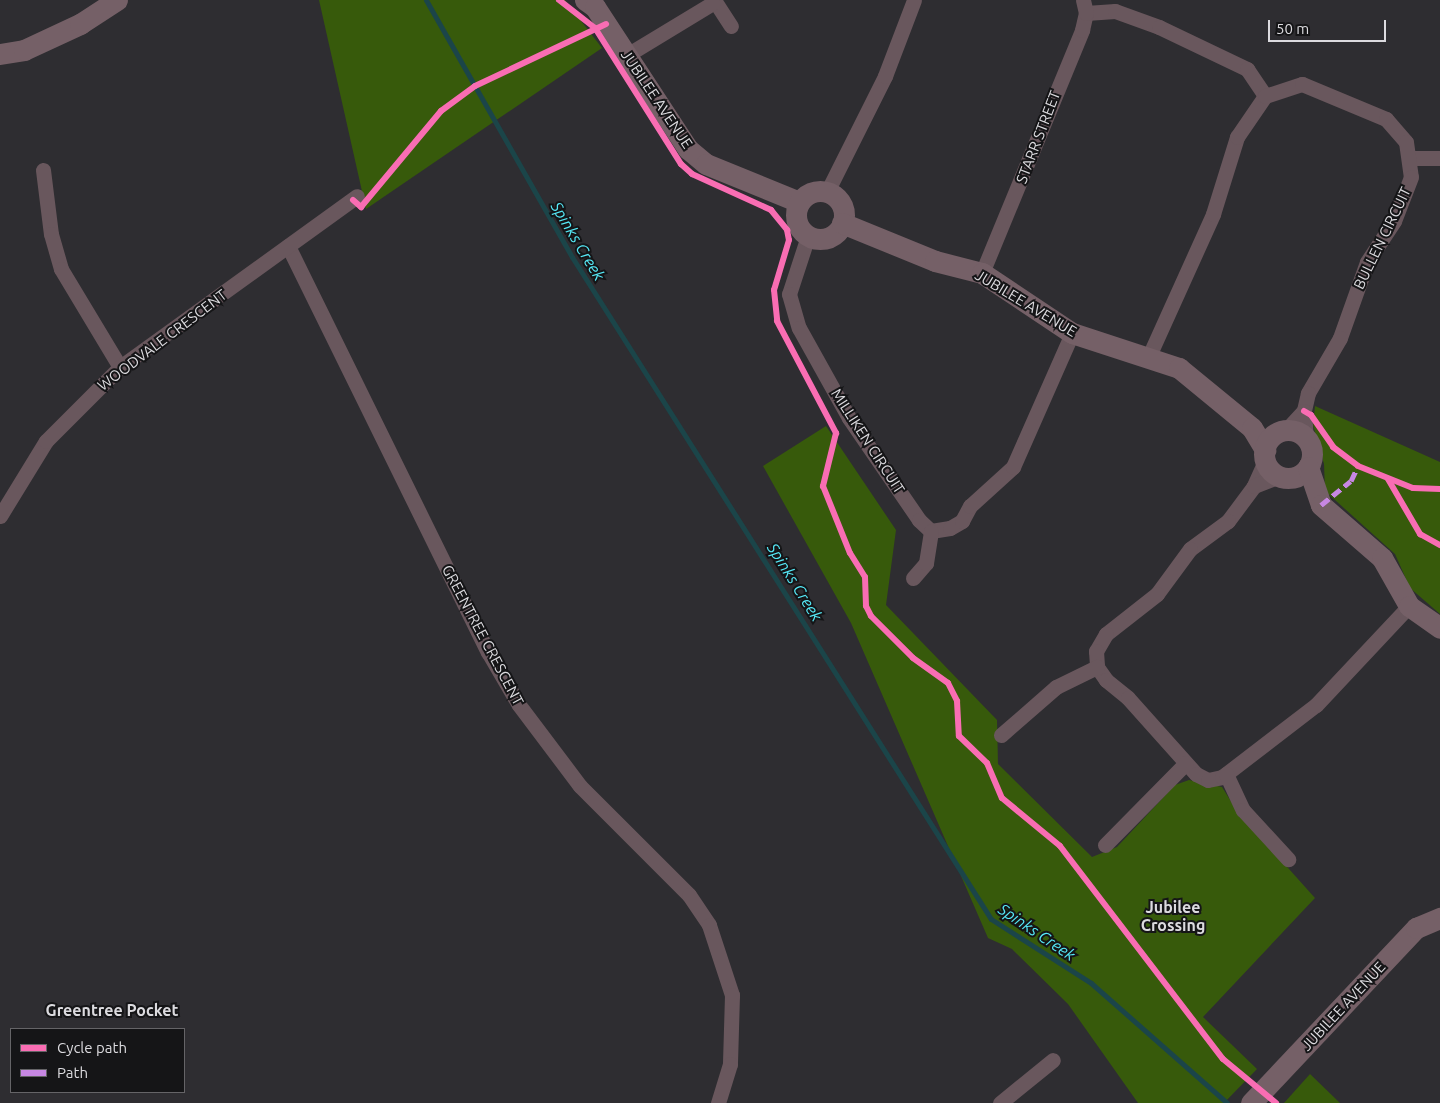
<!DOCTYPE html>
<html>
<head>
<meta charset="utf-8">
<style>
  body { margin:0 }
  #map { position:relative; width:1440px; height:1103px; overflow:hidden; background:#2e2d31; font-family:Ubuntu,sans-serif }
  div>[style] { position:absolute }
  .green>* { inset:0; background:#375a0b }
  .stream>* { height:5px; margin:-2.5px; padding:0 2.5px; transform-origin:2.5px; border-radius:2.5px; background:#1b4549 }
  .street>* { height:15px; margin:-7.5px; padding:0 7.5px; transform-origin:7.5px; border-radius:7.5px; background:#69575d }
  .secondary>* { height:21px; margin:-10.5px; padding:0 10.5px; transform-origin:10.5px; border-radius:10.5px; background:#756067 }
  .secondary>.ring { margin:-10.5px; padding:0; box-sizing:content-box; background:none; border:21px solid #756067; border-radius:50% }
  .quiet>* { height:5px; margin-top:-2.5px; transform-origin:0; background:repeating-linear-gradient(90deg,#c787e3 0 10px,transparent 0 15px) }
  .cycleway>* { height:6px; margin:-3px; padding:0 3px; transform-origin:3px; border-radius:3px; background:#f96db3 }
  span { translate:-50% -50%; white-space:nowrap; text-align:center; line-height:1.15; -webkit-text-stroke:4px #151517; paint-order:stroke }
  .street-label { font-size:15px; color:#dcdbdf }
  .water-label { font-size:16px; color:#56e8f6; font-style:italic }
  .neighbourhood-label { font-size:16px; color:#dcdbdf; font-weight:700 }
  .legend { position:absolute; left:10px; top:1028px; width:175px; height:65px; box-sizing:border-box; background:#151517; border:1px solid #656467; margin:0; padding:6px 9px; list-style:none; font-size:15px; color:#dcdbdf }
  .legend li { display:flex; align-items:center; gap:10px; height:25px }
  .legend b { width:25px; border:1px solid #656467 }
  .scale { position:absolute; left:1268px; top:20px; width:118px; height:22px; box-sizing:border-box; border:2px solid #dcdbdf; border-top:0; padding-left:6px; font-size:15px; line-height:18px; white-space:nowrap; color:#dcdbdf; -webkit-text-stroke:4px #151517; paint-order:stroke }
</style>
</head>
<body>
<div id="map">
  <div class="green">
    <i style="clip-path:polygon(319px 0,565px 0,602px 48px,366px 209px)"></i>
    <i style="clip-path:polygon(1315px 406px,1440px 462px,1440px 614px,1410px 588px,1395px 554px,1325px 491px,1324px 464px,1313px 425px)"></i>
    <i style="clip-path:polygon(826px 426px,896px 530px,886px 605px,997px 720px,998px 764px,1092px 857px,1117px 847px,1175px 785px,1189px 780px,1222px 787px,1237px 811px,1315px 898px,1203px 1017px,1257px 1069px,1224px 1103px,1138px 1103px,1068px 1004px,1012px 949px,988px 938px,851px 623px,763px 466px)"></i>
    <i style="clip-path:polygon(1310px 1074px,1340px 1103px,1284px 1103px)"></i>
  </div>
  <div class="stream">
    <i style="left:426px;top:0;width:296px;rotate:60.4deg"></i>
    <i style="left:572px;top:257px;width:783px;rotate:57.67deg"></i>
    <i style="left:991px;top:919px;width:119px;rotate:32.6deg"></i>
    <i style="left:1091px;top:983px;width:181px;rotate:41.4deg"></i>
  </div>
  <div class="street">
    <i style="left:714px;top:0;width:31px;rotate:57deg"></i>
    <i style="left:1086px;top:13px;width:29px;rotate:-4deg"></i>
    <i style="left:1115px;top:11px;width:47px;rotate:20deg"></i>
    <i style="left:1159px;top:27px;width:98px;rotate:25.5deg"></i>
    <i style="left:1247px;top:69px;width:32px;rotate:56deg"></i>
    <i style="left:627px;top:55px;width:100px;rotate:-31.2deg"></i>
    <i style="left:1412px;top:158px;width:28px"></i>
    <i style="left:43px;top:170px;width:64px;rotate:82.9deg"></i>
    <i style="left:51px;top:234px;width:36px;rotate:74deg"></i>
    <i style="left:61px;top:269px;width:114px;rotate:59deg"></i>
    <i style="left:827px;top:192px;width:130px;rotate:-63.4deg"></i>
    <i style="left:885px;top:76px;width:81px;rotate:-69.1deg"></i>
    <i style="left:808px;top:236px;width:61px;rotate:108.1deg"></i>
    <i style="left:789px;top:294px;width:35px;rotate:74deg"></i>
    <i style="left:799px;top:328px;width:103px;rotate:60.9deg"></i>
    <i style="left:849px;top:418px;width:124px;rotate:55.5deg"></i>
    <i style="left:919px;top:520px;width:16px;rotate:43deg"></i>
    <i style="left:931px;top:531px;width:19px;rotate:-9deg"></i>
    <i style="left:950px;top:528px;width:14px;rotate:-30deg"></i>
    <i style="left:962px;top:521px;width:17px;rotate:-62deg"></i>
    <i style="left:970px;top:506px;width:58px;rotate:-42.2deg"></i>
    <i style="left:1013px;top:467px;width:146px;rotate:-66.2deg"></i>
    <i style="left:288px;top:246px;width:453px;rotate:63.8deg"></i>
    <i style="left:488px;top:652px;width:61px;rotate:59.7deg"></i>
    <i style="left:519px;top:705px;width:101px;rotate:53deg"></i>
    <i style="left:580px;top:786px;width:154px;rotate:45deg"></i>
    <i style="left:689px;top:895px;width:36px;rotate:56deg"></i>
    <i style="left:709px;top:925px;width:74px;rotate:71.8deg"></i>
    <i style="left:732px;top:995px;width:69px;rotate:91.7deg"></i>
    <i style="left:730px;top:1064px;width:41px;rotate:107.1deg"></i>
    <i style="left:982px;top:273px;width:263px;rotate:-67.6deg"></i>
    <i style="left:1082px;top:30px;width:17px;rotate:-77deg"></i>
    <i style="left:1086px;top:13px;width:13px;rotate:-103deg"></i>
    <i style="left:1149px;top:356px;width:156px;rotate:-65.7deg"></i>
    <i style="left:1213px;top:214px;width:81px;rotate:-72.7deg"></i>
    <i style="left:1237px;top:137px;width:50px;rotate:-55.7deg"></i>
    <i style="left:1265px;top:96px;width:39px;rotate:-18deg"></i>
    <i style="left:1302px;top:84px;width:91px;rotate:22.6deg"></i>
    <i style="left:1386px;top:119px;width:30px;rotate:49deg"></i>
    <i style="left:1406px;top:142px;width:35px;rotate:82deg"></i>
    <i style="left:1411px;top:177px;width:47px;rotate:111.1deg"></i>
    <i style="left:1394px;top:221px;width:49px;rotate:123.4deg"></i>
    <i style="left:1367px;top:262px;width:81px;rotate:109.6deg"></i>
    <i style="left:1340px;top:338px;width:64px;rotate:120.2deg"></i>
    <i style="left:1308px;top:393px;width:18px;rotate:103deg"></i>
    <i style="left:1304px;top:411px;width:27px;rotate:86deg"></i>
    <i style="left:1286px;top:430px;width:26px;rotate:-47deg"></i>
    <i style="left:1265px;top:461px;width:27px;rotate:114deg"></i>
    <i style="left:1254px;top:486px;width:44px;rotate:126.6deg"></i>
    <i style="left:1228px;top:521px;width:47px;rotate:143.6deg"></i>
    <i style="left:1190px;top:549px;width:56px;rotate:126.3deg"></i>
    <i style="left:1157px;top:594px;width:65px;rotate:141.9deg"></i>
    <i style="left:1106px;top:634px;width:20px;rotate:120deg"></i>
    <i style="left:1096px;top:651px;width:16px;rotate:86deg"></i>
    <i style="left:1097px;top:667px;width:16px;rotate:55deg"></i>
    <i style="left:1106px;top:680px;width:28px;rotate:39deg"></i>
    <i style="left:1128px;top:698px;width:102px;rotate:48.2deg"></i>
    <i style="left:1196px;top:774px;width:13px;rotate:27deg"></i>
    <i style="left:1208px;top:780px;width:14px;rotate:-12deg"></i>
    <i style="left:1222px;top:777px;width:118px;rotate:-37.5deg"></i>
    <i style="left:1316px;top:705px;width:136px;rotate:-46.8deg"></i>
    <i style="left:1254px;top:486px;width:28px;rotate:-21deg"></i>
    <i style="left:0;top:516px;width:88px;rotate:-58.5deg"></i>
    <i style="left:46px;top:441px;width:105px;rotate:-45deg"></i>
    <i style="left:120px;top:367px;width:292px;rotate:-35.8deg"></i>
    <i style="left:913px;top:578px;width:20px;rotate:-49deg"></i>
    <i style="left:926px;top:563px;width:32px;rotate:-81deg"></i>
    <i style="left:1001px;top:735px;width:73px;rotate:-41.1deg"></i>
    <i style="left:1056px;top:687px;width:46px;rotate:-26deg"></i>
    <i style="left:1226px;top:774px;width:40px;rotate:65deg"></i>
    <i style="left:1243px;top:810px;width:67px;rotate:47.4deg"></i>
    <i style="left:1105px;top:845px;width:115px;rotate:-45.4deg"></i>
    <i style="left:1000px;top:1103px;width:68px;rotate:-39.1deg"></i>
  </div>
  <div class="secondary">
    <i style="left:585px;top:0;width:12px;rotate:35deg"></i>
    <i style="left:595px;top:7px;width:170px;rotate:56.8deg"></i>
    <i style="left:688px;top:149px;width:23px;rotate:40deg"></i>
    <i style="left:706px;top:164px;width:100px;rotate:22.2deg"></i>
    <i style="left:0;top:54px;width:24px;rotate:-9deg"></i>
    <i style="left:24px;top:50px;width:62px;rotate:-24.9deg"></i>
    <i style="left:80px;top:24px;width:44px;rotate:-33deg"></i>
    <i class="ring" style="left:796px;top:191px;width:27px;height:27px"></i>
    <i style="left:842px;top:223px;width:100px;rotate:22.2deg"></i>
    <i style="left:935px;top:261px;width:49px;rotate:14.3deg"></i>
    <i style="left:982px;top:273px;width:108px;rotate:33.7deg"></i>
    <i style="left:1072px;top:333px;width:113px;rotate:18.1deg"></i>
    <i style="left:1179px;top:368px;width:94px;rotate:39.4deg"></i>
    <i style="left:1252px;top:428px;width:26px;rotate:59deg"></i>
    <i class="ring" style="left:1264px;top:430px;width:27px;height:27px"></i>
    <i style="left:1308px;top:467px;width:40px;rotate:71.1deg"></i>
    <i style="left:1321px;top:505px;width:81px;rotate:41deg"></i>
    <i style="left:1382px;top:558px;width:55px;rotate:60.6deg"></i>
    <i style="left:1409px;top:606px;width:38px;rotate:35deg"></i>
    <i style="left:1251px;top:1103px;width:241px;rotate:-46.7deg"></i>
    <i style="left:1416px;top:928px;width:26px;rotate:-23deg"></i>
  </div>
  <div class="quiet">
    <i style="left:1321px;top:505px;width:38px;rotate:-39deg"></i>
    <i style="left:1351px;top:481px;width:17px;rotate:-65deg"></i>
  </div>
  <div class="cycleway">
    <i style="left:559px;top:0;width:46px;rotate:37.9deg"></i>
    <i style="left:595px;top:28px;width:161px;rotate:57.7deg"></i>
    <i style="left:681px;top:164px;width:15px;rotate:42deg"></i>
    <i style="left:692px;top:174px;width:87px;rotate:24.5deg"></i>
    <i style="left:771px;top:210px;width:26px;rotate:51deg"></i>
    <i style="left:787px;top:230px;width:10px;rotate:79deg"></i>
    <i style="left:789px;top:240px;width:52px;rotate:106.7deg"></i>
    <i style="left:774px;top:290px;width:31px;rotate:84deg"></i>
    <i style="left:777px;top:321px;width:127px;rotate:62.2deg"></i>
    <i style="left:836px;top:433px;width:55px;rotate:103.8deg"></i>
    <i style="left:823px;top:486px;width:72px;rotate:68.1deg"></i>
    <i style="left:850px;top:553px;width:28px;rotate:58deg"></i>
    <i style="left:865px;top:577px;width:29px;rotate:88deg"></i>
    <i style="left:866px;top:606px;width:11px;rotate:63deg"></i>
    <i style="left:871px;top:616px;width:59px;rotate:45deg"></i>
    <i style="left:913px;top:658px;width:43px;rotate:35.5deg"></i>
    <i style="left:948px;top:683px;width:20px;rotate:63deg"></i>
    <i style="left:957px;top:701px;width:35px;rotate:87deg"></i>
    <i style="left:959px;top:736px;width:39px;rotate:44deg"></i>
    <i style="left:987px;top:763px;width:38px;rotate:67deg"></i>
    <i style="left:1002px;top:798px;width:75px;rotate:39.6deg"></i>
    <i style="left:1060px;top:846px;width:268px;rotate:52.6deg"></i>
    <i style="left:1223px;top:1059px;width:69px;rotate:39.7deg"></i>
    <i style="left:353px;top:200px;width:11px;rotate:41deg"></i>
    <i style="left:361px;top:207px;width:125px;rotate:-50.2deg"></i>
    <i style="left:441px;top:111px;width:42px;rotate:-36.3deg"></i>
    <i style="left:475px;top:86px;width:145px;rotate:-25.3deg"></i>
    <i style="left:1304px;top:411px;width:8px;rotate:30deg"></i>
    <i style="left:1311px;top:415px;width:39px;rotate:55deg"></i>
    <i style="left:1333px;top:447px;width:31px;rotate:37deg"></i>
    <i style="left:1358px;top:466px;width:59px;rotate:21.8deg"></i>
    <i style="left:1413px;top:488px;width:27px;rotate:2deg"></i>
    <i style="left:1388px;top:479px;width:64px;rotate:59.8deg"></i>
    <i style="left:1420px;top:534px;width:23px;rotate:29deg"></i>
  </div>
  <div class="street-label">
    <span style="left:657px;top:99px;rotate:56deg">JUBILEE AVENUE</span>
    <span style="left:1038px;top:137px;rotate:-69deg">STARR STREET</span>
    <span style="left:1382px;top:238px;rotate:-64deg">BULLEN CIRCUIT</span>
    <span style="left:1026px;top:303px;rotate:31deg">JUBILEE AVENUE</span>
    <span style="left:162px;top:340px;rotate:-37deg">WOODVALE CRESCENT</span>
    <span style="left:868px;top:441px;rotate:57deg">MILLIKEN CIRCUIT</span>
    <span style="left:483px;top:635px;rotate:62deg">GREENTREE CRESCENT</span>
    <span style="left:1343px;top:1006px;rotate:-47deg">JUBILEE AVENUE</span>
  </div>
  <div class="water-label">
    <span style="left:578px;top:241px;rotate:59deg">Spinks Creek</span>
    <span style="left:795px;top:582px;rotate:58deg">Spinks Creek</span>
    <span style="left:1037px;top:932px;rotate:34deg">Spinks Creek</span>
  </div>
  <div class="neighbourhood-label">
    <span style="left:1173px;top:916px">Jubilee<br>Crossing</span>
    <span style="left:112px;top:1010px">Greentree Pocket</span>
  </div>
  <ul class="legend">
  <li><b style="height:6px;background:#f96db3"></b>Cycle path</li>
  <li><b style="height:6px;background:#c787e3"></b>Path</li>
  </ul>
  <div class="scale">50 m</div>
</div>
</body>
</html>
